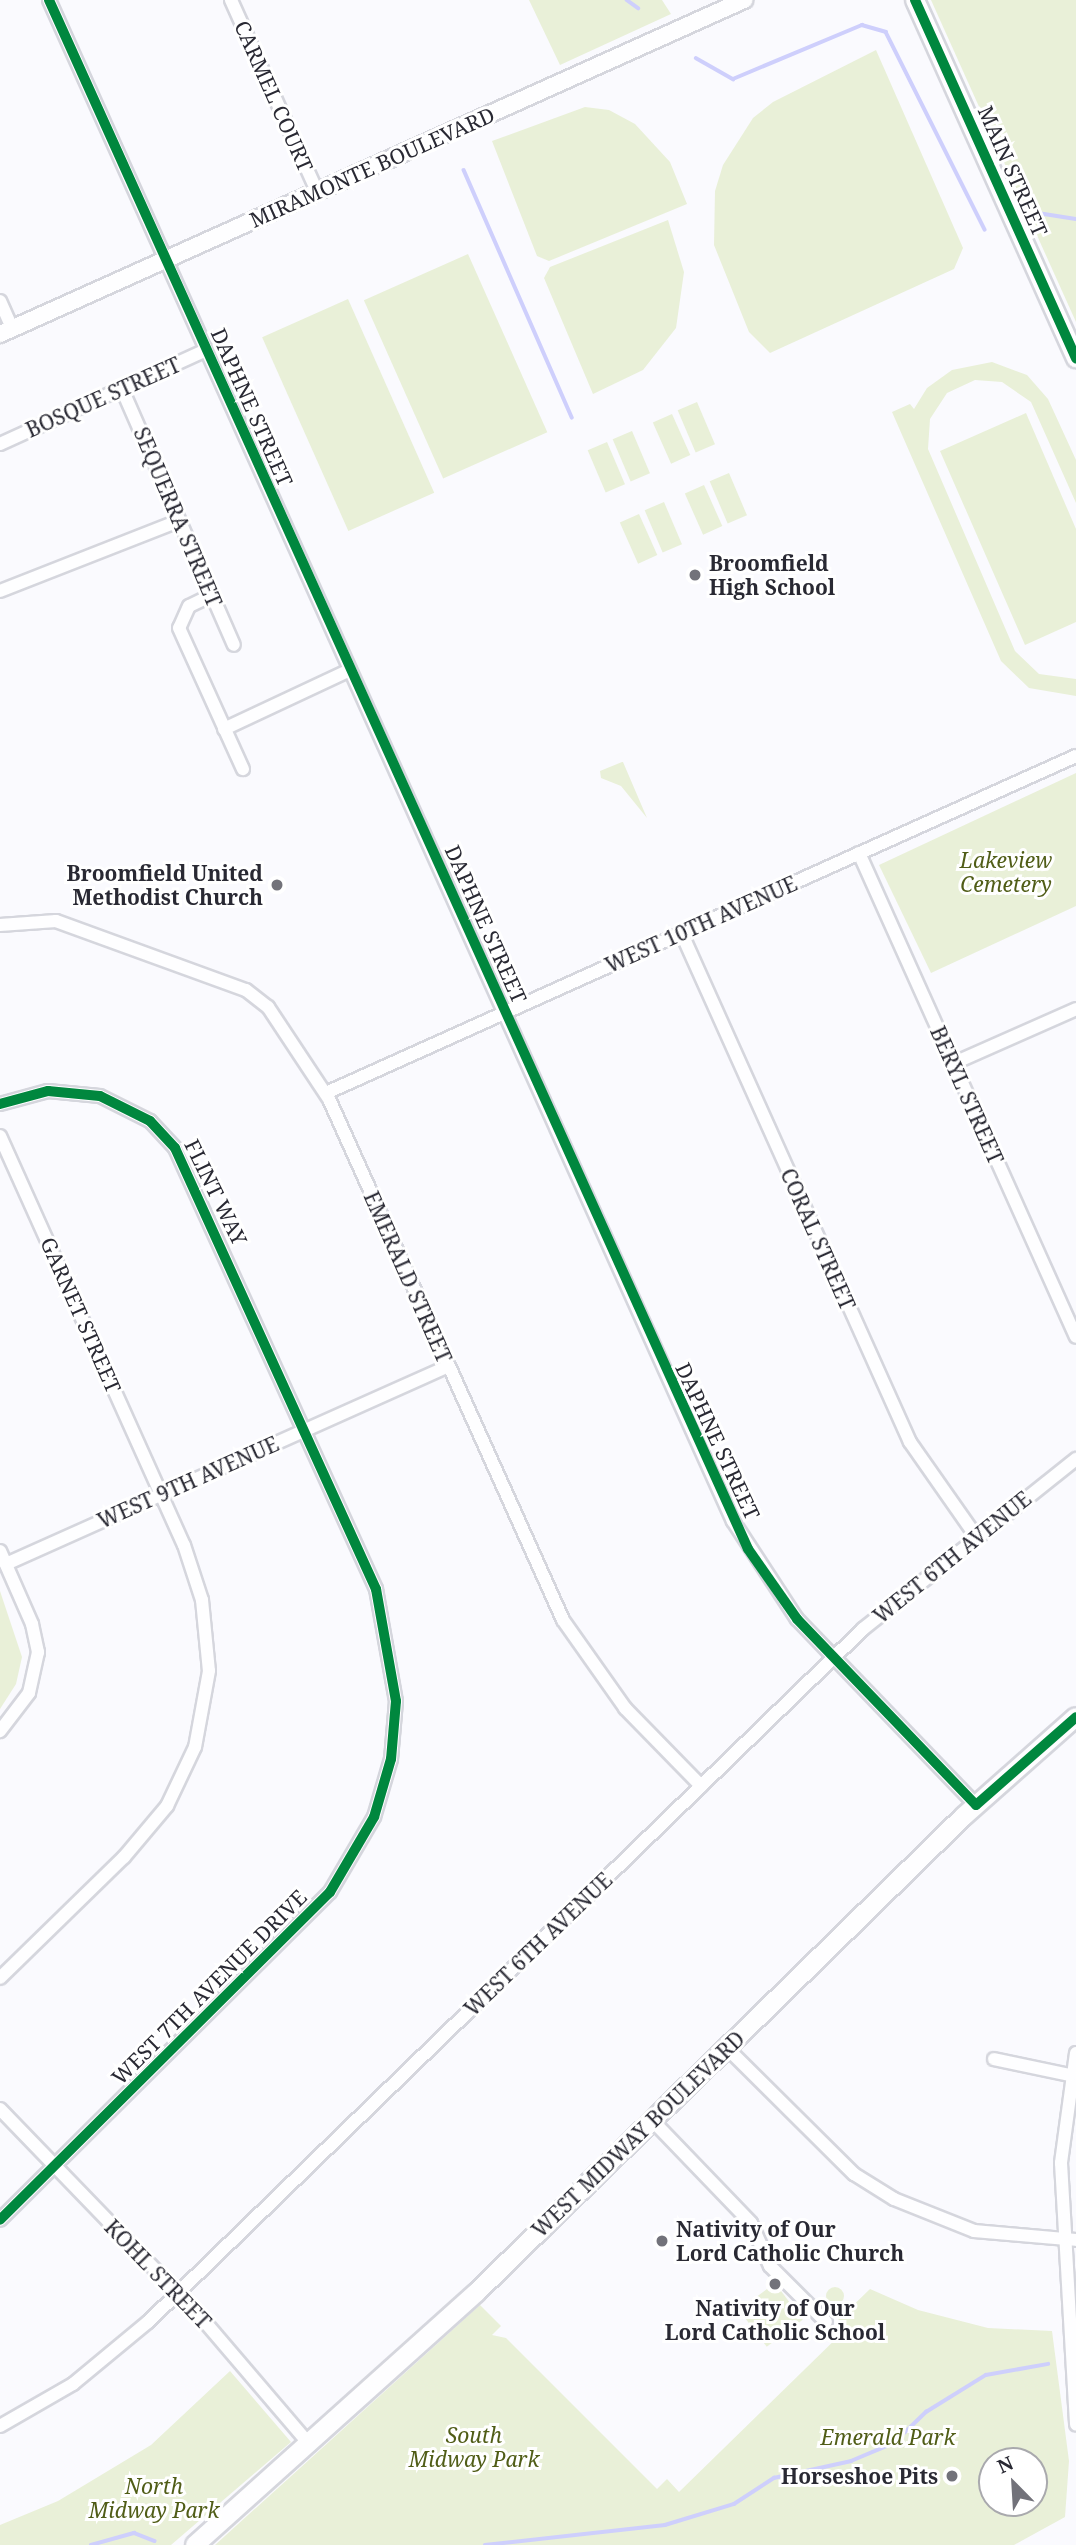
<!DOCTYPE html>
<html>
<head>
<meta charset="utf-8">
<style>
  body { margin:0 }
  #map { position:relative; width:1076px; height:2545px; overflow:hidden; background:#fafafe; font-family:"Noto Serif",serif }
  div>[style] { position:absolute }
  .green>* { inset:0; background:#e9f0d8; transform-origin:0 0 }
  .round { border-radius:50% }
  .stream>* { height:3.5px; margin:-1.75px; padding:0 1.75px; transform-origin:1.75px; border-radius:1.75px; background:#cecffc }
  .roads { filter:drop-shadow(2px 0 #d5d6dd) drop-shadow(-2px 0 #d5d6dd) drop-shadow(0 2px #d5d6dd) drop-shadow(0 -2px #d5d6dd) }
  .minor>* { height:12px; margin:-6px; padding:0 6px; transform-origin:6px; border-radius:6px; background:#fefeff }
  .tertiary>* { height:16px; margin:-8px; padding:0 8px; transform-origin:8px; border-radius:8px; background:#fefeff }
  .secondary>* { height:18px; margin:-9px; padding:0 9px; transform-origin:9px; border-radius:9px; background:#fefeff }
  .cycleway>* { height:10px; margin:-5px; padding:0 5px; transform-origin:5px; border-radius:5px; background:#00873e }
  .dots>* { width:19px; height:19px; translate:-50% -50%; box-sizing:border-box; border:4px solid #fff; border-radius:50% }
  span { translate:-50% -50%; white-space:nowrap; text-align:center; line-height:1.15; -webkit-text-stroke:6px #fff; paint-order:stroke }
  .street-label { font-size:21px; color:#292933 }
  .poi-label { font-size:21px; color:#292933; font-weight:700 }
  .left { translate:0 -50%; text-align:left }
  .right { translate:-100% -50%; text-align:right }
  .park-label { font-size:21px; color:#505d17; font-style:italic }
  .north { position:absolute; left:978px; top:2447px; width:70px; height:70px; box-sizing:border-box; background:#fff; border:2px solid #a9a9ad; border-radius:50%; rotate:336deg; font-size:19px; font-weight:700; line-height:28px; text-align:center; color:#292933 }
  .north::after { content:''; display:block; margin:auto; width:24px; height:32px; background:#72727a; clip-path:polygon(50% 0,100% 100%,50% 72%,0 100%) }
</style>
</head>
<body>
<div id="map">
  <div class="green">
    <i style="clip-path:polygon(529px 0,662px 0,671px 14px,560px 65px)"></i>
    <i style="clip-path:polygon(931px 0,1076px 0,1076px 322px)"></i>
    <i style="clip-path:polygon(876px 50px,963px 248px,954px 269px,770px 353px,749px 332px,714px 245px,715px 191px,723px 165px,753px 118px,773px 102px)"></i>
    <i style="clip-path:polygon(585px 107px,609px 110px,635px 124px,670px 162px,687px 204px,549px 261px,537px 256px,492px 141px)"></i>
    <i style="clip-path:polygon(668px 220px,684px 272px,676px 328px,643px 370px,593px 394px,544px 278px,550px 267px)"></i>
    <i style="left:468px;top:254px;width:195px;height:114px;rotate:66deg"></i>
    <i style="left:348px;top:299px;width:212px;height:94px;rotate:66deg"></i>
    <i style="clip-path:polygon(992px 362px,1027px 375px,1048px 399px,1076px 460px,1076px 503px,1031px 402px,1002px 382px,975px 380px,947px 393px,930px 419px,928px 449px,1015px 651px,1039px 674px,1076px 679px,1076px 696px,1029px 688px,1001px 661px,892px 412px,910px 404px,914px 409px,927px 388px,952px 370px)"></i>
    <i style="left:697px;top:402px;width:46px;height:21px;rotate:67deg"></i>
    <i style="clip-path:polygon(1026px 413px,1076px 529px,1076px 622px,1025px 645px,940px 451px)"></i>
    <i style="left:672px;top:414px;width:45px;height:21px;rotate:66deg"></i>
    <i style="left:632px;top:431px;width:46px;height:21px;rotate:67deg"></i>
    <i style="left:607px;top:442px;width:46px;height:21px;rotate:67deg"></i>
    <i style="left:729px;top:473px;width:46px;height:21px;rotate:67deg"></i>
    <i style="left:704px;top:485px;width:45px;height:21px;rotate:66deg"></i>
    <i style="left:664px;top:502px;width:46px;height:21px;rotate:67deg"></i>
    <i style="left:639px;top:514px;width:45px;height:21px;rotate:66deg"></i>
    <i style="clip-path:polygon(622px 762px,623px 762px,647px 818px,621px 786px,601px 778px,600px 771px)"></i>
    <i style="clip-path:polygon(1076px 773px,1076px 906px,931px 973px,879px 865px)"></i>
    <i style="clip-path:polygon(0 1591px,22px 1657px,16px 1684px,0 1709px)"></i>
    <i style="left:775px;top:2283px;width:46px;height:45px;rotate:53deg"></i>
    <i class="round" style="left:826px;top:2287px;width:18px;height:18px"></i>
    <i style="clip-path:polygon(evenodd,870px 2289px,918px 2310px,988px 2328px,1052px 2331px,1069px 2461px,1065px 2517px,1014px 2545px,215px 2545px,480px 2305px,501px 2326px,492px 2335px,506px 2338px,657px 2489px,667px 2479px,679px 2492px,846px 2329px,838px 2320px,870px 2289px,992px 2461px,1034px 2461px,1034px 2503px,992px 2503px,992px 2461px)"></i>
    <i style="clip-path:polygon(230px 2371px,291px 2442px,171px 2545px,0 2545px,0 2525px,58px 2501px,151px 2445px)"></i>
  </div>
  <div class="stream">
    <i style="left:627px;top:0;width:14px;rotate:36deg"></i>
    <i style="left:696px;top:58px;width:43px;rotate:29.6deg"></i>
    <i style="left:733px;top:79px;width:140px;rotate:-22.7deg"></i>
    <i style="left:862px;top:25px;width:25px;rotate:16deg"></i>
    <i style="left:886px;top:32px;width:221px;rotate:63.4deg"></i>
    <i style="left:464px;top:170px;width:270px;rotate:66.4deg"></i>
    <i style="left:1038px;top:213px;width:38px;rotate:9deg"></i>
    <i style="left:91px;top:2545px;width:45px;rotate:-15.6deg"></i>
    <i style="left:134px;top:2533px;width:22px;rotate:21deg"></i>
    <i style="left:485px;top:2545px;width:181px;rotate:-6.3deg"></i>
    <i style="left:665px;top:2525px;width:72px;rotate:-16.9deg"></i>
    <i style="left:734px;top:2504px;width:48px;rotate:-33deg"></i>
    <i style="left:774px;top:2478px;width:79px;rotate:-12.4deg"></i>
    <i style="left:851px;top:2461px;width:47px;rotate:-22.7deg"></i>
    <i style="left:894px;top:2443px;width:45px;rotate:-44.1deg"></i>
    <i style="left:926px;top:2412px;width:70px;rotate:-31.7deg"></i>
    <i style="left:986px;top:2375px;width:63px;rotate:-10.1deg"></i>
  </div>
  <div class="roads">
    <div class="minor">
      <i style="left:49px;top:0;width:1668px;rotate:65.79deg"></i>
      <i style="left:733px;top:1521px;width:117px;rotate:56.9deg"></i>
      <i style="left:797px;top:1619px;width:258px;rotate:46.1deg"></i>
      <i style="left:231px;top:0;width:209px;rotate:65.8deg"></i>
      <i style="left:0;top:301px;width:30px;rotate:66deg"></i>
      <i style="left:122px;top:389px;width:279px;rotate:66.4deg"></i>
      <i style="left:0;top:444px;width:226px;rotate:-24.5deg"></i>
      <i style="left:0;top:591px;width:192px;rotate:-21.4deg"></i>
      <i style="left:212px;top:595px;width:25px;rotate:154deg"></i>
      <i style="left:189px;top:606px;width:24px;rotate:114deg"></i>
      <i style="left:179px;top:628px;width:155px;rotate:65.6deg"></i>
      <i style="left:224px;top:729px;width:139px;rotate:-25.1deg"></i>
      <i style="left:859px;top:853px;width:530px;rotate:65.85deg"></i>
      <i style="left:0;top:925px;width:56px;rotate:-4.1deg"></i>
      <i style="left:56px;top:921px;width:202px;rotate:20deg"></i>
      <i style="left:246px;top:990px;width:28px;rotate:38deg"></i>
      <i style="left:268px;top:1007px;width:110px;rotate:56.5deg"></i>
      <i style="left:329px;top:1099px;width:571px;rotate:65.81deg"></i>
      <i style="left:563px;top:1620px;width:108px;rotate:54.8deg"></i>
      <i style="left:625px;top:1708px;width:109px;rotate:45.7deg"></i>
      <i style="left:681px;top:932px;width:559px;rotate:65.82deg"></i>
      <i style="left:910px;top:1442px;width:113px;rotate:55deg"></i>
      <i style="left:952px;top:1064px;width:136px;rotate:-23.9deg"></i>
      <i style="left:326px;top:1093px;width:822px;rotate:-24.2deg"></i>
      <i style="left:0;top:1104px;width:50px;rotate:-15.2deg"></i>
      <i style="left:48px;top:1091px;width:52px;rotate:5.5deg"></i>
      <i style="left:100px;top:1096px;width:56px;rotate:26.6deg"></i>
      <i style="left:150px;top:1121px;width:37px;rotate:47deg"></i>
      <i style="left:175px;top:1148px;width:485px;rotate:65.5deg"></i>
      <i style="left:376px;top:1589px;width:114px;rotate:79.9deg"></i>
      <i style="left:396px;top:1701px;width:58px;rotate:94.9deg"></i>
      <i style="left:391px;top:1759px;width:60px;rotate:106.3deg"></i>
      <i style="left:374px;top:1817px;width:87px;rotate:120.4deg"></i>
      <i style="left:330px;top:1892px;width:465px;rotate:135.2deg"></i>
      <i style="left:0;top:1136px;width:448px;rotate:65.8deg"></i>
      <i style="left:184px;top:1545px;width:58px;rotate:71.9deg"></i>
      <i style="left:202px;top:1600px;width:71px;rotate:84.4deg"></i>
      <i style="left:209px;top:1671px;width:77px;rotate:100.4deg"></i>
      <i style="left:195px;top:1747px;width:65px;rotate:115.4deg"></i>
      <i style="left:167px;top:1806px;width:67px;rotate:130.1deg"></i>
      <i style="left:124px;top:1857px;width:173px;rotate:135.7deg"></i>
      <i style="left:0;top:1551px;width:80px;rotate:66.3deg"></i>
      <i style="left:32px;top:1624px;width:29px;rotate:78deg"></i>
      <i style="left:38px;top:1652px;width:42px;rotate:102.4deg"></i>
      <i style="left:29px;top:1693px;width:48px;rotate:127.3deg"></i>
      <i style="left:6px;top:1564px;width:484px;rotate:-24.1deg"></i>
      <i style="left:727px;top:2048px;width:179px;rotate:44.8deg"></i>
      <i style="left:854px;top:2174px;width:47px;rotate:32deg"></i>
      <i style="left:894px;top:2199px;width:86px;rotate:21.8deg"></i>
      <i style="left:974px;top:2231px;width:102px;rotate:5deg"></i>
      <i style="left:1076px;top:2053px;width:111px;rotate:97.8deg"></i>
      <i style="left:1061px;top:2163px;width:262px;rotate:86.7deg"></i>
      <i style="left:994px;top:2059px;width:78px;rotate:11.9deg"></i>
      <i style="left:0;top:2109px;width:286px;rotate:46deg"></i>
      <i style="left:199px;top:2315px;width:171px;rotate:49.5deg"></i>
      <i style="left:651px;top:2119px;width:144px;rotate:46.1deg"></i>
      <i style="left:751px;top:2223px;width:47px;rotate:66.2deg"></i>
      <i style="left:770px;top:2266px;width:79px;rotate:45deg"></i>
      <i style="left:0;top:2426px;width:84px;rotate:-29.9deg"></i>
      <i style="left:73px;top:2384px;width:97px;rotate:-39.6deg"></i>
      <i style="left:148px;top:2322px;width:996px;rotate:-44.1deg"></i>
      <i style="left:863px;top:1629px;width:273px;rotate:-38.6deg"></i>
    </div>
    <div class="tertiary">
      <i style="left:0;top:334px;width:816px;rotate:-24.18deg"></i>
    </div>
    <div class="secondary">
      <i style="left:915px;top:0;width:393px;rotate:65.8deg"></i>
      <i style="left:195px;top:2545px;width:377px;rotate:-41.9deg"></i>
      <i style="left:476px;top:2293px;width:682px;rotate:-44.35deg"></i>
      <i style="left:964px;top:1816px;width:149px;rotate:-41.5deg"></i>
    </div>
  </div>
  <div class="cycleway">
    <i style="left:49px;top:0;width:1699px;rotate:65.71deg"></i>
    <i style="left:748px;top:1549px;width:85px;rotate:55deg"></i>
    <i style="left:797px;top:1619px;width:258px;rotate:46.1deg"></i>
    <i style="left:976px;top:1805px;width:133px;rotate:-41.3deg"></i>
    <i style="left:915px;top:0;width:393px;rotate:65.8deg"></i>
    <i style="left:0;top:1104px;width:50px;rotate:-15.2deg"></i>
    <i style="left:48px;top:1091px;width:52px;rotate:5.5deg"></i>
    <i style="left:100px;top:1096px;width:56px;rotate:26.6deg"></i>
    <i style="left:150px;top:1121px;width:37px;rotate:47deg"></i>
    <i style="left:175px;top:1148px;width:485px;rotate:65.5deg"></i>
    <i style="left:376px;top:1589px;width:114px;rotate:79.9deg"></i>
    <i style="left:396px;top:1701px;width:58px;rotate:94.9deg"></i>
    <i style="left:391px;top:1759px;width:60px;rotate:106.3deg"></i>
    <i style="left:374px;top:1817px;width:87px;rotate:120.4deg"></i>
    <i style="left:330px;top:1892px;width:465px;rotate:135.2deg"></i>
  </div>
  <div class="dots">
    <i style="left:695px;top:575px;background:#72727a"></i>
    <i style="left:277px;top:885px;background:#72727a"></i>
    <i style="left:662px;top:2241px;background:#72727a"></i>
    <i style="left:775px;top:2284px;background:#72727a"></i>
    <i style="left:952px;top:2476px;background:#72727a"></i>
  </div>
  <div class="street-label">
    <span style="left:274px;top:96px;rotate:66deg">CARMEL COURT</span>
    <span style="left:372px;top:167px;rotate:-24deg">MIRAMONTE BOULEVARD</span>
    <span style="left:1013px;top:171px;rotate:66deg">MAIN STREET</span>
    <span style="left:103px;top:397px;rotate:-24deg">BOSQUE STREET</span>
    <span style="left:252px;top:407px;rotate:66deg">DAPHNE STREET</span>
    <span style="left:178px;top:517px;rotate:67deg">SEQUERRA STREET</span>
    <span style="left:486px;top:924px;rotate:66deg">DAPHNE STREET</span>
    <span style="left:701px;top:924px;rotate:-24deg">WEST 10TH AVENUE</span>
    <span style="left:967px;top:1095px;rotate:66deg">BERYL STREET</span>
    <span style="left:216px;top:1192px;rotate:64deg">FLINT WAY</span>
    <span style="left:818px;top:1239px;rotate:66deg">CORAL STREET</span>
    <span style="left:408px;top:1277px;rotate:66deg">EMERALD STREET</span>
    <span style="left:81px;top:1315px;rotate:66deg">GARNET STREET</span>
    <span style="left:718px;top:1441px;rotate:65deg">DAPHNE STREET</span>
    <span style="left:188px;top:1482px;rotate:-24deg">WEST 9TH AVENUE</span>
    <span style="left:952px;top:1557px;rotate:-39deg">WEST 6TH AVENUE</span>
    <span style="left:538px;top:1944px;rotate:-44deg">WEST 6TH AVENUE</span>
    <span style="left:209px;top:1987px;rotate:-45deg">WEST 7TH AVENUE DRIVE</span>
    <span style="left:638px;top:2134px;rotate:-44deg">WEST MIDWAY BOULEVARD</span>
    <span style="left:158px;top:2274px;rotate:46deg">KOHL STREET</span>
  </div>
  <div class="poi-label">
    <span class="left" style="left:709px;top:575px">Broomfield<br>High School</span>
    <span class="right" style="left:263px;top:885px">Broomfield United<br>Methodist Church</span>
    <span class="left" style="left:676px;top:2241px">Nativity of Our<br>Lord Catholic Church</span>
    <span style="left:775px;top:2320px">Nativity of Our<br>Lord Catholic School</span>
    <span class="right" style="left:938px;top:2476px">Horseshoe Pits</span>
  </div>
  <div class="park-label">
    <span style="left:1006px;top:872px">Lakeview<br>Cemetery</span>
    <span style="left:474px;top:2447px">South<br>Midway Park</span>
    <span style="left:888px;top:2437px">Emerald Park</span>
    <span style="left:154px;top:2498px">North<br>Midway Park</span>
  </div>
  <div class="north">N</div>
</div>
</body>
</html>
